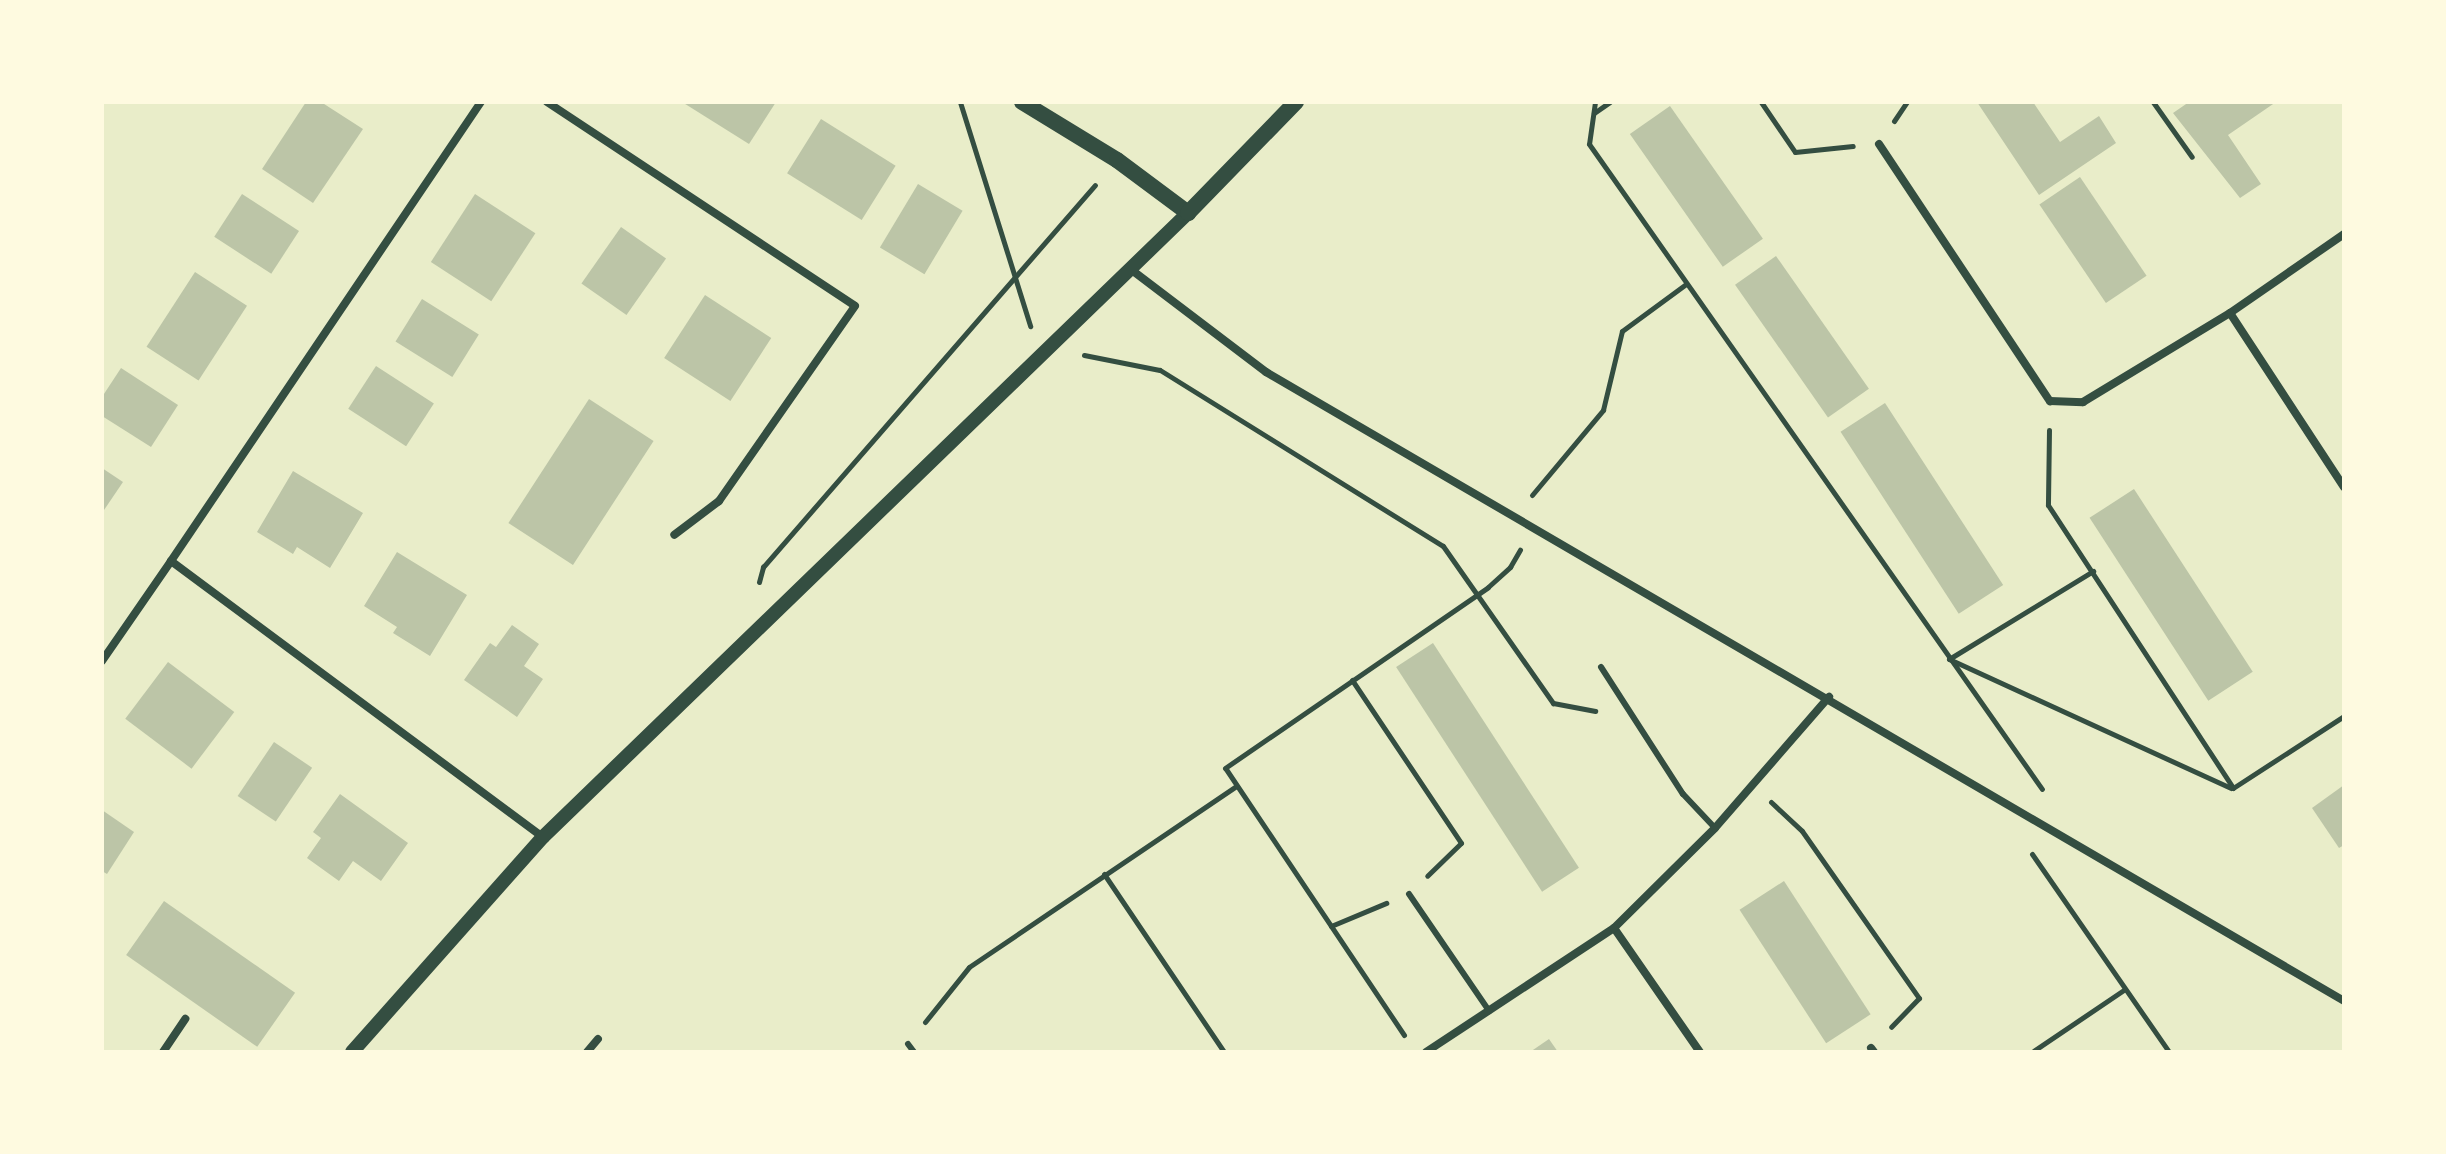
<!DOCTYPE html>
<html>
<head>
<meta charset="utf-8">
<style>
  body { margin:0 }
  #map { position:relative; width:2446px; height:1154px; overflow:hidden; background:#e9edc9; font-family:"PT Sans Narrow",sans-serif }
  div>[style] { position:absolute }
  .building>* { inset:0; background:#bcc5a7; transform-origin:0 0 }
  .path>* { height:5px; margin:-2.5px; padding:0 2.5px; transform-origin:2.5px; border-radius:2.5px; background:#344e41 }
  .service>* { height:6px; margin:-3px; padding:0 3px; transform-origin:3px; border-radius:3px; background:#344e41 }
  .minor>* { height:8px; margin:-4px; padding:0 4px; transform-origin:4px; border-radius:4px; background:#344e41 }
  .tertiary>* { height:14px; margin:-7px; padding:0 7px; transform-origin:7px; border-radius:7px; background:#344e41 }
  .secondary>* { height:16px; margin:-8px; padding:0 8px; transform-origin:8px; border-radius:8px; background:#344e41 }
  span { translate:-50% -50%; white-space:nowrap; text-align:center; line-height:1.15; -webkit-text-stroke:8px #fefae0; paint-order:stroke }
  .frame { position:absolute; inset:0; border:104px solid #fefae0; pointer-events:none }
</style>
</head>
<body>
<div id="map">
  <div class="building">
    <i style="clip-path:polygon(306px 102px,321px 102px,363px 129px,313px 203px,262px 169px)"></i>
    <i style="clip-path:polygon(682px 102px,776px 102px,749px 144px)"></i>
    <i style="clip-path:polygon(1977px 102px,2033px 102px,2060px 142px,2099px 116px,2116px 143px,2039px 195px)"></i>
    <i style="clip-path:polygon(2189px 102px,2276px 102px,2228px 135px,2261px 184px,2240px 198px,2173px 113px)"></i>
    <i style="left:1670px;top:106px;width:162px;height:49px;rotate:55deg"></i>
    <i style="left:821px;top:119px;width:88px;height:64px;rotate:32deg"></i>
    <i style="left:2080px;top:177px;width:119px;height:49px;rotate:56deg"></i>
    <i style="left:918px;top:184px;width:52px;height:74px;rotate:31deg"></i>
    <i style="left:242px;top:194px;width:68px;height:51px;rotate:33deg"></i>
    <i style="left:475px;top:194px;width:72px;height:81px;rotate:33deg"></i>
    <i style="left:621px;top:227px;width:55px;height:69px;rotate:35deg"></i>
    <i style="left:1776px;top:256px;width:162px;height:50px;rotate:55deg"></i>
    <i style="left:195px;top:272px;width:62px;height:89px;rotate:33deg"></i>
    <i style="left:705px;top:295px;width:79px;height:75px;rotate:33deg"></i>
    <i style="left:422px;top:299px;width:67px;height:50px;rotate:32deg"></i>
    <i style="left:376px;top:366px;width:69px;height:51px;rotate:33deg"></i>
    <i style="clip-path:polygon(121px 368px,178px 405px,151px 447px,102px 416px,102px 397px)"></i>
    <i style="left:589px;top:399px;width:77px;height:148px;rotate:33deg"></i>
    <i style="left:1885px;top:403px;width:217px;height:53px;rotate:57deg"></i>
    <i style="clip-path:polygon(102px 468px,123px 482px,102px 513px)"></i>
    <i style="clip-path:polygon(293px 471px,363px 513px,330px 568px,297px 547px,293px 554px,257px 532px)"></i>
    <i style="left:2134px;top:489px;width:218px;height:53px;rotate:57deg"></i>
    <i style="clip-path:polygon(397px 552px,467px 595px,430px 656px,393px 633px,397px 627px,364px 606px)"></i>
    <i style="clip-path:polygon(512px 625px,539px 644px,524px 666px,543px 679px,517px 717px,464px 680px,490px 643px,496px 647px)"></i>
    <i style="left:1433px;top:643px;width:268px;height:44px;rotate:57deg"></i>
    <i style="left:168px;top:662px;width:83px;height:71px;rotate:37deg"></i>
    <i style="left:274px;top:742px;width:46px;height:65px;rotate:34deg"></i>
    <i style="clip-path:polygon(2344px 785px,2344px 845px,2339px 848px,2312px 808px)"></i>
    <i style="clip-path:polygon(340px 794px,408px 843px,381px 881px,353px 861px,339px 881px,307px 858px,321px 838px,313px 832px)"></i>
    <i style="clip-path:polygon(102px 810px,134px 832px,107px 874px,102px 871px)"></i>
    <i style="left:1784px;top:881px;width:159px;height:53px;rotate:57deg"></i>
    <i style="left:164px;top:901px;width:160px;height:66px;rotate:35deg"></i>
    <i style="clip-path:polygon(1549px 1039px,1558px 1052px,1530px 1052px)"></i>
  </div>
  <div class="path">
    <i style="left:960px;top:102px;width:235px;rotate:72.6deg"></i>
    <i style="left:1595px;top:102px;width:42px;rotate:98.1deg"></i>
    <i style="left:1589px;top:144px;width:788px;rotate:54.92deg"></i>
    <i style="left:1761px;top:102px;width:60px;rotate:55.8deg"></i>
    <i style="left:1795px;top:152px;width:58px;rotate:-5.9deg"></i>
    <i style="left:2153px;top:102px;width:67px;rotate:54.7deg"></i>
    <i style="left:1594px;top:113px;width:19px;rotate:-35deg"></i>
    <i style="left:1894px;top:121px;width:23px;rotate:-56deg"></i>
    <i style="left:1084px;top:355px;width:77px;rotate:11.2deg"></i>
    <i style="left:1160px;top:370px;width:333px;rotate:31.9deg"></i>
    <i style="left:1443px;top:546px;width:192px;rotate:55deg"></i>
    <i style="left:1553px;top:703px;width:43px;rotate:10.8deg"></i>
    <i style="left:2049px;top:430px;width:75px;rotate:90.8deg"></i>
    <i style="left:2048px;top:505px;width:338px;rotate:56.8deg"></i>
    <i style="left:2233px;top:788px;width:132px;rotate:-33deg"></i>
    <i style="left:1532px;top:495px;width:111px;rotate:-50.1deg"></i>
    <i style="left:1603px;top:410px;width:81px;rotate:-76.5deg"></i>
    <i style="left:1622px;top:331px;width:79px;rotate:-36.3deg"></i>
    <i style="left:759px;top:582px;width:16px;rotate:-75deg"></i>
    <i style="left:763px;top:567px;width:506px;rotate:-49.01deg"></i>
    <i style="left:1949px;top:659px;width:310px;rotate:24.6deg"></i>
    <i style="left:1949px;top:659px;width:169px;rotate:-31.4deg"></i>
    <i style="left:1352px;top:680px;width:196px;rotate:56.2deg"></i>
    <i style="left:1461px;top:843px;width:47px;rotate:135.9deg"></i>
    <i style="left:1771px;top:802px;width:42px;rotate:43.1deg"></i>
    <i style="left:1802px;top:831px;width:204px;rotate:55deg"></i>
    <i style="left:1919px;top:998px;width:40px;rotate:134deg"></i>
    <i style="left:2032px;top:854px;width:241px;rotate:55.3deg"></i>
    <i style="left:1104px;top:874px;width:215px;rotate:56deg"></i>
    <i style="left:1331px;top:926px;width:60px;rotate:-22.7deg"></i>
    <i style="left:925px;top:1022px;width:70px;rotate:-51.3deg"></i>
    <i style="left:969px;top:967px;width:323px;rotate:-34.1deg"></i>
    <i style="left:1404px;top:1035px;width:321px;rotate:-123.8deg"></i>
    <i style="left:1225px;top:768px;width:319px;rotate:-34.5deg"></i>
    <i style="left:1488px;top:587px;width:30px;rotate:-42deg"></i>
    <i style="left:1510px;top:567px;width:20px;rotate:-60deg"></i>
    <i style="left:2032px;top:1052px;width:112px;rotate:-34.1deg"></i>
  </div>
  <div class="service">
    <i style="left:1601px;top:667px;width:151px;rotate:57.2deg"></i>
    <i style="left:1683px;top:794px;width:47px;rotate:46.7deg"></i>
    <i style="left:1409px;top:894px;width:142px;rotate:55.6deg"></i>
    <i style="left:908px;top:1044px;width:10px;rotate:53deg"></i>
  </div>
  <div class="minor">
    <i style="left:547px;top:102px;width:369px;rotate:33.5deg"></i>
    <i style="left:855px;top:306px;width:238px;rotate:124.9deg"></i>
    <i style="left:719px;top:501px;width:56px;rotate:142.9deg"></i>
    <i style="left:1879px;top:144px;width:309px;rotate:56.4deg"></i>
    <i style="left:2050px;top:401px;width:33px;rotate:2deg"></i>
    <i style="left:2083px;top:402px;width:172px;rotate:-31.2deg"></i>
    <i style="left:2230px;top:313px;width:139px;rotate:-34.7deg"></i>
    <i style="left:1133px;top:271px;width:167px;rotate:37.2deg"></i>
    <i style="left:1266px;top:372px;width:1248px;rotate:30.26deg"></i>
    <i style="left:2230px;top:313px;width:208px;rotate:56.8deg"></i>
    <i style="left:171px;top:561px;width:554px;rotate:-55.97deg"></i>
    <i style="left:102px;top:661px;width:121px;rotate:-55.4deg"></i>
    <i style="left:171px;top:561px;width:463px;rotate:36.6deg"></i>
    <i style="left:1614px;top:928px;width:151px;rotate:55.3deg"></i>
    <i style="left:1871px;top:1048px;width:5px;rotate:53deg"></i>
    <i style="left:163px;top:1052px;width:40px;rotate:-56deg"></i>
    <i style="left:587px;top:1052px;width:17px;rotate:-50deg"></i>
    <i style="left:1426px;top:1052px;width:225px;rotate:-33.4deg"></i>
    <i style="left:1614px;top:928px;width:142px;rotate:-44.7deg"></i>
    <i style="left:1715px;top:828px;width:174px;rotate:-49deg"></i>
  </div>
  <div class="tertiary">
    <i style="left:352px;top:1052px;width:288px;rotate:-48.4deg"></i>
    <i style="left:543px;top:837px;width:897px;rotate:-44.05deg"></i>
  </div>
  <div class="secondary">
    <i style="left:1022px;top:102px;width:111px;rotate:31.4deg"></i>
    <i style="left:1117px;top:160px;width:89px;rotate:36.7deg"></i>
    <i style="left:1188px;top:213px;width:155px;rotate:-45.8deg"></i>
  </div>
  <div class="frame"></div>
</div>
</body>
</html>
